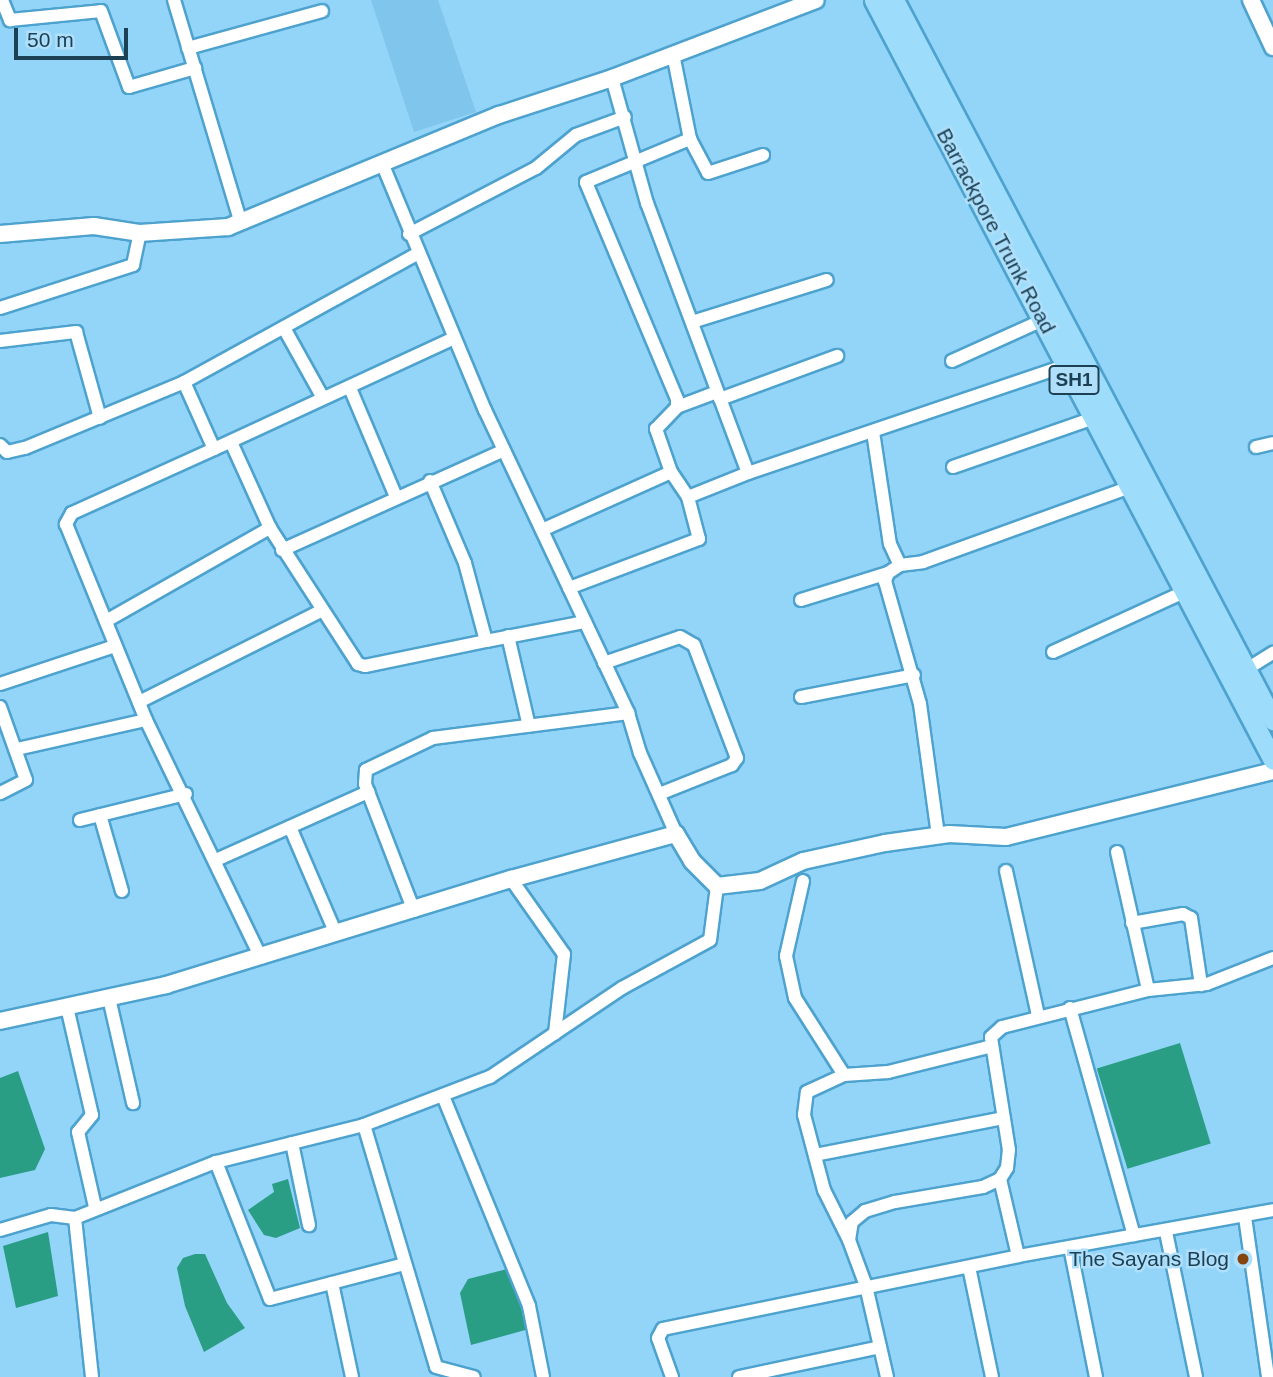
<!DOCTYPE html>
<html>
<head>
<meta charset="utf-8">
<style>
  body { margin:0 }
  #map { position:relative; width:1273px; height:1377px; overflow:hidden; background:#93d4f9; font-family:Helvetica,sans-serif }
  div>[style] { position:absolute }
  .built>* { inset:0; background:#80c6ec }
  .water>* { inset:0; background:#299e85; transform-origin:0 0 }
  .roads { filter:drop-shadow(2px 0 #4da2ce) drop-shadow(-2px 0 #4da2ce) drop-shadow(0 2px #4da2ce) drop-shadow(0 -2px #4da2ce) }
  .minor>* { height:12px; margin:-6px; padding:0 6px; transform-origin:6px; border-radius:6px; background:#fff }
  .tertiary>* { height:16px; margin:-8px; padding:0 8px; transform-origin:8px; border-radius:8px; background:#fff }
  .primary>* { height:19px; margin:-9.5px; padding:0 9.5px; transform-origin:9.5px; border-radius:9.5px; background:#9edcfc }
  .dots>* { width:19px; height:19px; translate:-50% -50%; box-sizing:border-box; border:4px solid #afdffb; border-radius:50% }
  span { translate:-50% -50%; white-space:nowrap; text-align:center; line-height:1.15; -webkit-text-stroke:5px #afdffb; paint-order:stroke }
  .shield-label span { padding:2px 5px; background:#afdffb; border:2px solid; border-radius:5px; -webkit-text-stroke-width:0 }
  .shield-label { font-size:19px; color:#1d4154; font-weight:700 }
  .street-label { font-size:21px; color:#1d4154 }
  .poi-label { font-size:21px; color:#1d4154 }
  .right { translate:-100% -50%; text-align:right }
  .scale { position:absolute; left:14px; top:28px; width:114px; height:32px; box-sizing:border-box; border:4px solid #1d4154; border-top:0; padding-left:9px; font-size:21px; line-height:24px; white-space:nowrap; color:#1d4154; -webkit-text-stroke:5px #afdffb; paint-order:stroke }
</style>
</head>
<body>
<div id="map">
  <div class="built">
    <i style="clip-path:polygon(371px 0,438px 0,476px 112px,414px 132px)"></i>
  </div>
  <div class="water">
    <i style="left:1180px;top:1043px;width:105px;height:87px;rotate:73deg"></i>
    <i style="clip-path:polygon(18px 1071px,45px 1149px,35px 1170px,0 1178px,0 1078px)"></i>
    <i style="clip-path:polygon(288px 1179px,300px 1228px,276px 1238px,264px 1235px,248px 1210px,274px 1192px,272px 1184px)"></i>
    <i style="clip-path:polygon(48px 1232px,58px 1296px,16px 1308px,3px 1246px)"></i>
    <i style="clip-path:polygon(195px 1254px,205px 1254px,227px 1303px,245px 1328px,204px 1352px,185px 1306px,177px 1268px,183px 1258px)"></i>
    <i style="clip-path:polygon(511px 1268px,529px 1329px,471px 1345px,460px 1293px,468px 1279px)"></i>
  </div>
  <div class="roads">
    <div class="minor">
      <i style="left:2px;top:0;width:22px;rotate:68deg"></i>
      <i style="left:10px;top:20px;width:91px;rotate:-5.6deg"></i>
      <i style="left:101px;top:11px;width:81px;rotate:69.8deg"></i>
      <i style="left:129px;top:87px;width:69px;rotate:-16.1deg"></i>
      <i style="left:174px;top:0;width:233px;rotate:73.3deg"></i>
      <i style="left:188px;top:48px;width:139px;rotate:-15.4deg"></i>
      <i style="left:612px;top:78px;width:130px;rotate:74.4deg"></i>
      <i style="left:647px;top:203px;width:288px;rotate:69.5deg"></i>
      <i style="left:748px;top:473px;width:337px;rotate:-18.7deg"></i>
      <i style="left:690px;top:139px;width:38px;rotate:62deg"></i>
      <i style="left:708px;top:173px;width:58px;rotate:-18.1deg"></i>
      <i style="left:382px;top:163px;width:268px;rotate:67.4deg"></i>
      <i style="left:485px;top:410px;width:335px;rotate:64.7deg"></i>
      <i style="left:628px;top:713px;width:42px;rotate:73.3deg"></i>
      <i style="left:640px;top:753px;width:89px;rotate:66deg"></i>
      <i style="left:409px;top:234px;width:143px;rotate:-27.5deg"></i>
      <i style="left:536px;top:168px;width:52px;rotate:-39.5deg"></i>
      <i style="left:576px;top:135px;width:52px;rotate:-20.2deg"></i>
      <i style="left:0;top:308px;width:140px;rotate:-17.9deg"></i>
      <i style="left:133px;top:265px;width:33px;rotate:-78deg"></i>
      <i style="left:692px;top:322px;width:141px;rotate:-17.3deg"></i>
      <i style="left:284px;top:328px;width:80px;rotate:60.9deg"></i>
      <i style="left:0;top:341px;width:77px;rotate:-6.8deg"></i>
      <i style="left:76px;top:332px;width:89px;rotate:74.4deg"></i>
      <i style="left:952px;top:361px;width:100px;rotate:-24.3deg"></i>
      <i style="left:184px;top:382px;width:73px;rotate:65.9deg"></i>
      <i style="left:214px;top:449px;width:264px;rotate:-24.8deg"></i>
      <i style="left:350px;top:388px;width:118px;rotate:67.1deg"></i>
      <i style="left:720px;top:399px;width:125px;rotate:-20.2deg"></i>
      <i style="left:677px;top:407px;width:43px;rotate:-20.6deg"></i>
      <i style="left:873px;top:432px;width:113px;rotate:81.4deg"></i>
      <i style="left:890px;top:544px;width:23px;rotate:65deg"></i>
      <i style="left:900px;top:565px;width:23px;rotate:-7deg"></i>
      <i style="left:923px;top:562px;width:220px;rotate:-19.9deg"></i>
      <i style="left:0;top:445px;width:10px;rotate:45deg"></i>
      <i style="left:7px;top:452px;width:18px;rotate:-13deg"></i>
      <i style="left:25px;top:448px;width:172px;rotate:-22.5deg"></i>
      <i style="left:184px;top:382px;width:266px;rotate:-28.8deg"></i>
      <i style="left:1256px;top:447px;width:17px;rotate:-13deg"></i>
      <i style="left:214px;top:449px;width:156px;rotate:155.7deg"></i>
      <i style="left:72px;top:513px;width:13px;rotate:119deg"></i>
      <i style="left:66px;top:524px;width:212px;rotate:67.8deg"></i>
      <i style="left:146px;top:720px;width:264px;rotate:64.2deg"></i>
      <i style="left:953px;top:467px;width:149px;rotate:-19.2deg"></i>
      <i style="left:688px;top:497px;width:65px;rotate:-21.8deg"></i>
      <i style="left:270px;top:528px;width:162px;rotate:57.1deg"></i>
      <i style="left:358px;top:664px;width:7px;rotate:16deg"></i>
      <i style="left:365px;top:666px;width:124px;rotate:-11.7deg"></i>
      <i style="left:486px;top:641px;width:81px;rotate:-105.1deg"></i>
      <i style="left:465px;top:563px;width:89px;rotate:-113.1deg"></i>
      <i style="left:542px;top:530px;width:141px;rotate:-24.2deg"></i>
      <i style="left:282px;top:550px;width:243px;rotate:-24.2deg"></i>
      <i style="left:900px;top:565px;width:14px;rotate:146deg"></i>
      <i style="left:888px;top:573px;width:9px;rotate:111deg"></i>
      <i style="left:885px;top:581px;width:128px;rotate:74.1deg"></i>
      <i style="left:920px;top:704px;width:133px;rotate:82.2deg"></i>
      <i style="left:569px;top:588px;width:139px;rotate:-20.7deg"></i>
      <i style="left:699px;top:539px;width:43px;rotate:-104.7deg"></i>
      <i style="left:688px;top:497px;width:30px;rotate:-124deg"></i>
      <i style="left:671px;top:472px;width:46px;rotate:-109.2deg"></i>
      <i style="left:656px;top:429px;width:30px;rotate:-46deg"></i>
      <i style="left:677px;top:407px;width:8px;rotate:-90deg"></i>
      <i style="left:677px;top:399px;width:235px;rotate:-112.8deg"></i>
      <i style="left:586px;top:182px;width:113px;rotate:-22.5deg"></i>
      <i style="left:690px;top:139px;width:87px;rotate:-101.3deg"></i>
      <i style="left:801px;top:600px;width:91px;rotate:-17.2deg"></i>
      <i style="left:106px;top:621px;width:189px;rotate:-29.6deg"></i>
      <i style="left:270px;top:528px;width:94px;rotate:-114.4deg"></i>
      <i style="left:508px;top:636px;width:92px;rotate:76.9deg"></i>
      <i style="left:486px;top:641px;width:101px;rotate:-10.9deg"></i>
      <i style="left:1053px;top:652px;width:144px;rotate:-24.6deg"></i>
      <i style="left:604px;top:663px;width:80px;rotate:-18.9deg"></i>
      <i style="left:680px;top:637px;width:16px;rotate:30deg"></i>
      <i style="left:694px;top:645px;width:121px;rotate:69.2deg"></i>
      <i style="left:737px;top:758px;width:9px;rotate:126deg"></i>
      <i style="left:732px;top:765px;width:79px;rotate:158.3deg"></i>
      <i style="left:1247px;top:669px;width:31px;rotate:-32deg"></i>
      <i style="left:0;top:684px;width:121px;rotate:-18.3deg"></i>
      <i style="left:801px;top:697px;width:115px;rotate:-11deg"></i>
      <i style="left:139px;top:702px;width:203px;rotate:-26.6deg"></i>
      <i style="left:0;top:707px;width:77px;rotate:70.4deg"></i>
      <i style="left:26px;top:780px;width:29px;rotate:153deg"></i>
      <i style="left:17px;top:749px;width:132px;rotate:-12.7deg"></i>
      <i style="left:100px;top:815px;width:79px;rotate:73.9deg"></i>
      <i style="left:80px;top:820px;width:109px;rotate:-13.8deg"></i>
      <i style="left:290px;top:827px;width:116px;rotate:66.7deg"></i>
      <i style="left:1117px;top:852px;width:141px;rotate:77.3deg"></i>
      <i style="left:1148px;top:990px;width:59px;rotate:-5.8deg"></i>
      <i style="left:1207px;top:984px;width:71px;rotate:-21.5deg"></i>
      <i style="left:216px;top:860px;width:167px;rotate:-24.1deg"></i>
      <i style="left:1006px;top:871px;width:148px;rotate:77.5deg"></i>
      <i style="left:511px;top:879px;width:92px;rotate:54.8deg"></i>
      <i style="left:564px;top:954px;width:80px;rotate:96.5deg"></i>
      <i style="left:803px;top:881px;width:77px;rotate:102.8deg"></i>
      <i style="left:786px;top:956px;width:43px;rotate:77.9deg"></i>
      <i style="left:795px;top:998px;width:91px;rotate:57.5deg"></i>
      <i style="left:414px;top:911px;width:136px;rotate:-111.1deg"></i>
      <i style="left:365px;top:784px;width:14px;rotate:-86deg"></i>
      <i style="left:366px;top:770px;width:74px;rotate:-25.5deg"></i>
      <i style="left:433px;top:738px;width:197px;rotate:-7.3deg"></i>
      <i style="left:1132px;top:923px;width:52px;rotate:-10deg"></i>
      <i style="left:1183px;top:914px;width:9px;rotate:27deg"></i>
      <i style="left:1191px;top:918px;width:68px;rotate:81.5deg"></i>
      <i style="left:109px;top:998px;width:108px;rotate:77.1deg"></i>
      <i style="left:67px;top:1007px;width:111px;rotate:77deg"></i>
      <i style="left:92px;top:1115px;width:22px;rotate:129deg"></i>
      <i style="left:78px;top:1132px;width:77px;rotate:77.2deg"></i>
      <i style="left:1070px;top:1008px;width:236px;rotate:74.3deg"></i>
      <i style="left:443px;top:1096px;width:227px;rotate:67.7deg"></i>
      <i style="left:529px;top:1306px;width:72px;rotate:78.8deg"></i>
      <i style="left:364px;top:1125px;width:252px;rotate:73.4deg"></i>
      <i style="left:436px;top:1367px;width:39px;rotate:15deg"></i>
      <i style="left:292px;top:1143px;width:84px;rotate:78.3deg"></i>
      <i style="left:815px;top:1155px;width:192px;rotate:-11.1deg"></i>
      <i style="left:216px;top:1162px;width:147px;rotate:68.5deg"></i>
      <i style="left:270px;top:1299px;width:138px;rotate:-14.6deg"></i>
      <i style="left:1000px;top:1179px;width:79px;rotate:76.8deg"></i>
      <i style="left:1245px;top:1217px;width:162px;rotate:81.8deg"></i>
      <i style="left:75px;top:1218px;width:160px;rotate:83.9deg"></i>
      <i style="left:0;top:1230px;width:53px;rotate:-16.4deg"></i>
      <i style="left:51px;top:1215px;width:24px;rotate:7deg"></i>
      <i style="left:75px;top:1218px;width:152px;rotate:-21.7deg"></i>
      <i style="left:216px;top:1162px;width:153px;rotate:-14deg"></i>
      <i style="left:364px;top:1125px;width:135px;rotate:-20.9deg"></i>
      <i style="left:490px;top:1077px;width:159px;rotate:-34deg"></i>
      <i style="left:622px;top:988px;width:100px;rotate:-28.6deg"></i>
      <i style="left:710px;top:940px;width:54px;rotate:-82.6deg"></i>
      <i style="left:1166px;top:1232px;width:148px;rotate:78.3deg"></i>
      <i style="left:849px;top:1240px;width:56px;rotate:-116.6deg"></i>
      <i style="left:824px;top:1190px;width:78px;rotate:-104.9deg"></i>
      <i style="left:804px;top:1115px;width:23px;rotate:-83deg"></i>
      <i style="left:807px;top:1092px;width:41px;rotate:-24.7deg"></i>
      <i style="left:844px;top:1075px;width:44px;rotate:-3.9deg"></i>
      <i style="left:888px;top:1072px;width:107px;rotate:-14deg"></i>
      <i style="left:1070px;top:1247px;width:133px;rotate:78.7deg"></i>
      <i style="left:969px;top:1267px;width:112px;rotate:78.2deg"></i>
      <i style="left:332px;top:1283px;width:96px;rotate:78deg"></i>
      <i style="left:672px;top:1377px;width:41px;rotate:-109.7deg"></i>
      <i style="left:658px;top:1338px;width:10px;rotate:-61deg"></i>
      <i style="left:663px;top:1329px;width:362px;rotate:-11.6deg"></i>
      <i style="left:1018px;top:1256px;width:259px;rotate:-10.2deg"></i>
      <i style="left:739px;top:1377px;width:144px;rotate:-12deg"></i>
      <i style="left:887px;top:1377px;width:93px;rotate:-103deg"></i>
      <i style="left:866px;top:1286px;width:49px;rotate:-110.3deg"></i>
      <i style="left:849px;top:1240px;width:18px;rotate:-81deg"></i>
      <i style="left:852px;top:1222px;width:17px;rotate:-40deg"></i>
      <i style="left:865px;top:1211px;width:31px;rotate:-17deg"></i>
      <i style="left:895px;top:1202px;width:89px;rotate:-9.7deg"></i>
      <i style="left:983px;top:1187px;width:19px;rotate:-25deg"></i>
      <i style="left:1000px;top:1179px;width:13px;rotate:-58deg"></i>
      <i style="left:1007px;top:1168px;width:18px;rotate:-84deg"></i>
      <i style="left:1009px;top:1150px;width:114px;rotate:-99.1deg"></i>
      <i style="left:991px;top:1037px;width:15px;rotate:-42deg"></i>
      <i style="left:1002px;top:1027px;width:151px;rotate:-14.2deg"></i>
    </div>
    <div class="tertiary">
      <i style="left:1251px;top:0;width:52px;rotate:64.9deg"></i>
      <i style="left:0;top:234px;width:94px;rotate:-4.9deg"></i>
      <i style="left:94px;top:226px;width:47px;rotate:8.7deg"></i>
      <i style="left:140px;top:233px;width:88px;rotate:-3.9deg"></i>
      <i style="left:228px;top:227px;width:293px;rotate:-22.5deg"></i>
      <i style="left:499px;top:115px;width:119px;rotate:-18.1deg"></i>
      <i style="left:612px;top:78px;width:218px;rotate:-20.9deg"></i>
      <i style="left:0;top:1021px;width:170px;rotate:-12.2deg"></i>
      <i style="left:166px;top:985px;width:361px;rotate:-17.1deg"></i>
      <i style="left:511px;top:879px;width:171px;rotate:-15.3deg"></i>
      <i style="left:676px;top:834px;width:31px;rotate:59deg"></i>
      <i style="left:692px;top:861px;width:35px;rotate:45deg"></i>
      <i style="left:717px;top:886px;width:43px;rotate:-6.6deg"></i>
      <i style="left:760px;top:881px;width:47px;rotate:-24.9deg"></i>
      <i style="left:803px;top:861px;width:84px;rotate:-12.4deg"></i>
      <i style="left:885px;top:843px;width:65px;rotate:-8deg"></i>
      <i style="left:949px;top:834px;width:57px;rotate:3deg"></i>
      <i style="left:1006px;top:837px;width:275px;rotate:-13.9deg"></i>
    </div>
    <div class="primary">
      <i style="left:874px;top:0;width:858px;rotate:62.3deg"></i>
      <i style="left:894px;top:0;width:814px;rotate:62.24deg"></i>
    </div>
  </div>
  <div class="dots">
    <i style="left:1243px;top:1259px;background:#84440c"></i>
  </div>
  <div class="shield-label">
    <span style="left:1074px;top:380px">SH1</span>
  </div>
  <div class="street-label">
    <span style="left:996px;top:231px;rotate:62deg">Barrackpore Trunk Road</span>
  </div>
  <div class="poi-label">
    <span class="right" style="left:1229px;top:1259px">The Sayans Blog</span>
  </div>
  <div class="scale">50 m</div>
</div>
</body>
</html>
